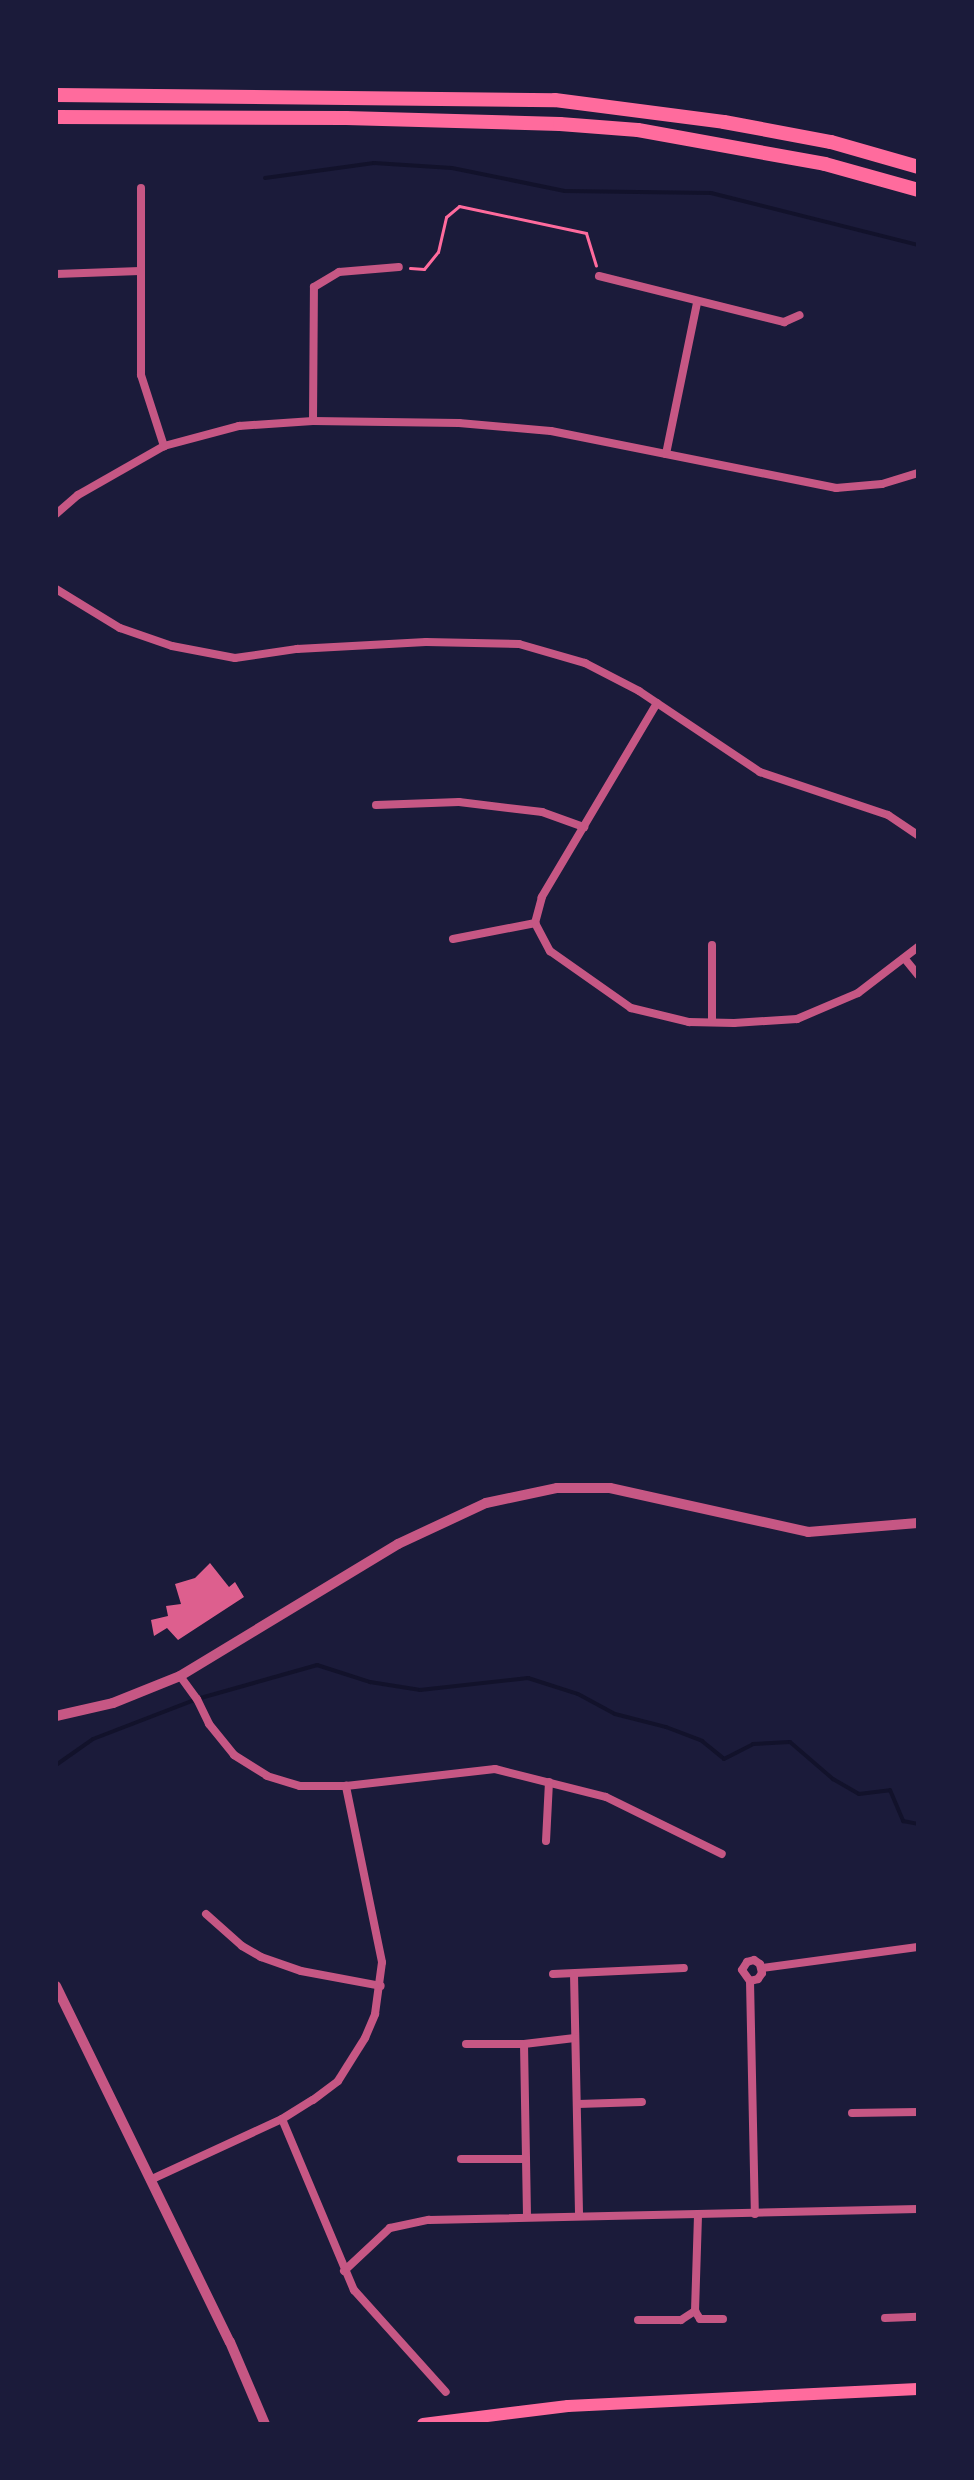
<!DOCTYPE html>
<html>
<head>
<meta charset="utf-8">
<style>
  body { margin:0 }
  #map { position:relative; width:974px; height:2480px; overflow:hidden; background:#1b1b3a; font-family:"Noto Sans",sans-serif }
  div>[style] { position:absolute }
  .stream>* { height:4px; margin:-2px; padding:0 2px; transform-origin:2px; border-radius:2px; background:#12122b }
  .building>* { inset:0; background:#dd5f8e }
  .path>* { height:3px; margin:-1.5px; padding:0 1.5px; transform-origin:1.5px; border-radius:1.5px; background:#ff6b9d }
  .minor>* { height:8px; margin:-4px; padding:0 4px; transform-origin:4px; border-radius:4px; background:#c65784 }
  .tertiary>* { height:10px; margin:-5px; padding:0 5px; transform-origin:5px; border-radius:5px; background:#c65784 }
  .secondary>* { height:12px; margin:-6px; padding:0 6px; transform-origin:6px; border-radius:6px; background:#ff6b9d }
  .primary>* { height:14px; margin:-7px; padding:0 7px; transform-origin:7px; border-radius:7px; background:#ff6b9d }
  span { translate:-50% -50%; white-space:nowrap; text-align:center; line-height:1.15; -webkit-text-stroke:7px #1b1b3a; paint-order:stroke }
  .frame { position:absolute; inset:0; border:58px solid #1b1b3a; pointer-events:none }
</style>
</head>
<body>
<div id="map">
  <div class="stream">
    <i style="left:265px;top:178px;width:110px;rotate:-7.8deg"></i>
    <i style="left:374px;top:163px;width:78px;rotate:3.7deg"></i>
    <i style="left:452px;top:168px;width:115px;rotate:11.5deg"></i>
    <i style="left:565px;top:191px;width:146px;rotate:0.8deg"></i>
    <i style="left:711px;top:193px;width:213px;rotate:14.1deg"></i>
    <i style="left:56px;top:1765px;width:45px;rotate:-35.1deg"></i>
    <i style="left:93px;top:1739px;width:111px;rotate:-21deg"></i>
    <i style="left:197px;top:1699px;width:125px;rotate:-15.8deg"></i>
    <i style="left:317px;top:1665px;width:56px;rotate:17.8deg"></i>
    <i style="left:370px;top:1682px;width:51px;rotate:9.1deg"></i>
    <i style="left:420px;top:1690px;width:109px;rotate:-6.3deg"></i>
    <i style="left:528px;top:1678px;width:52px;rotate:17.7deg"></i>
    <i style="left:578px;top:1694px;width:42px;rotate:28.4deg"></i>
    <i style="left:615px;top:1714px;width:53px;rotate:14.3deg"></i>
    <i style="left:666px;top:1727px;width:39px;rotate:21deg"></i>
    <i style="left:702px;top:1741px;width:28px;rotate:39deg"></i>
    <i style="left:724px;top:1759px;width:33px;rotate:-27deg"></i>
    <i style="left:753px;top:1744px;width:37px;rotate:-3deg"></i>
    <i style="left:790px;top:1742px;width:57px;rotate:40.7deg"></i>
    <i style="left:833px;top:1779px;width:30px;rotate:30deg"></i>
    <i style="left:859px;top:1794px;width:31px;rotate:-7deg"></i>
    <i style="left:890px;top:1790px;width:34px;rotate:67deg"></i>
    <i style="left:903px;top:1821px;width:15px;rotate:11deg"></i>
  </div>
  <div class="building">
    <i style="clip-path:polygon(210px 1563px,229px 1587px,235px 1582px,244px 1597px,178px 1640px,167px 1628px,154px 1636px,151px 1620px,168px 1616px,166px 1606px,181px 1604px,175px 1584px,195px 1578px)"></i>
  </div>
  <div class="path">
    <i style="left:410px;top:268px;width:14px;rotate:4deg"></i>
    <i style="left:424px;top:269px;width:22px;rotate:-51deg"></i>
    <i style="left:438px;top:252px;width:36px;rotate:-77deg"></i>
    <i style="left:446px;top:217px;width:17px;rotate:-40deg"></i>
    <i style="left:459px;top:206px;width:130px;rotate:12deg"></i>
    <i style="left:586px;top:233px;width:34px;rotate:73deg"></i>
  </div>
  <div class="minor">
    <i style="left:141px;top:188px;width:187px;rotate:90deg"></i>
    <i style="left:141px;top:375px;width:75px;rotate:72.1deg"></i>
    <i style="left:56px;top:274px;width:84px;rotate:-2deg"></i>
    <i style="left:599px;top:276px;width:191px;rotate:14deg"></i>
    <i style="left:784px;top:322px;width:17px;rotate:-24deg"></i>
    <i style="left:313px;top:421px;width:134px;rotate:-89.6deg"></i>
    <i style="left:314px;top:287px;width:29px;rotate:-31deg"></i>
    <i style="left:339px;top:272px;width:60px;rotate:-4.8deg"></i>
    <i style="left:666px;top:454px;width:154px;rotate:-78.4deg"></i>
    <i style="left:56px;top:514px;width:29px;rotate:-41deg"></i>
    <i style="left:78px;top:495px;width:99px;rotate:-29.7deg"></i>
    <i style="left:164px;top:446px;width:78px;rotate:-14.9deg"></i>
    <i style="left:239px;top:426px;width:74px;rotate:-3.9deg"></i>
    <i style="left:313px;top:421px;width:146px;rotate:0.8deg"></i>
    <i style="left:459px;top:423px;width:92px;rotate:5deg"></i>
    <i style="left:551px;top:431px;width:291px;rotate:11.3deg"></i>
    <i style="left:836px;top:488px;width:46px;rotate:-5deg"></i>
    <i style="left:882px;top:484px;width:38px;rotate:-17deg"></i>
    <i style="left:56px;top:589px;width:75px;rotate:31.4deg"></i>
    <i style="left:120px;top:628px;width:55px;rotate:19.1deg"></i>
    <i style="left:172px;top:646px;width:64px;rotate:10.8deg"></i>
    <i style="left:235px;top:658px;width:63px;rotate:-8.3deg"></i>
    <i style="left:297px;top:649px;width:129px;rotate:-3.1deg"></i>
    <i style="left:426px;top:642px;width:93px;rotate:1.2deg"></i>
    <i style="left:519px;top:644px;width:69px;rotate:16.1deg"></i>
    <i style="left:585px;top:663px;width:61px;rotate:27.4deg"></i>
    <i style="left:639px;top:691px;width:146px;rotate:33.8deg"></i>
    <i style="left:760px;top:772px;width:135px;rotate:18.6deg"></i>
    <i style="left:888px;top:815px;width:36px;rotate:34deg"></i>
    <i style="left:657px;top:703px;width:226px;rotate:120.7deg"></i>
    <i style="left:542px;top:897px;width:27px;rotate:105deg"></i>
    <i style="left:535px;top:923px;width:32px;rotate:62deg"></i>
    <i style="left:550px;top:951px;width:99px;rotate:35.1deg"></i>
    <i style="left:631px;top:1008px;width:60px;rotate:13.6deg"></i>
    <i style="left:689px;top:1022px;width:45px;rotate:1.3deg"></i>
    <i style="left:734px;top:1023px;width:63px;rotate:-3.6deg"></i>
    <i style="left:797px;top:1019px;width:66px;rotate:-23.1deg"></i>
    <i style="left:858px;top:993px;width:76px;rotate:-37.5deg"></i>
    <i style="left:376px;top:805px;width:83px;rotate:-2.1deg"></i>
    <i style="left:459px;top:802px;width:84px;rotate:6.9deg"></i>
    <i style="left:542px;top:812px;width:45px;rotate:19.7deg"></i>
    <i style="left:453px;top:939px;width:84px;rotate:-11deg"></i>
    <i style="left:905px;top:959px;width:21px;rotate:51deg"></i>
    <i style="left:712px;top:1022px;width:77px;rotate:-90deg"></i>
    <i style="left:180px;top:1676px;width:29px;rotate:54deg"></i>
    <i style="left:197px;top:1699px;width:28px;rotate:64deg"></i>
    <i style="left:209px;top:1724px;width:40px;rotate:51deg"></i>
    <i style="left:234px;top:1755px;width:39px;rotate:32deg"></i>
    <i style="left:267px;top:1776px;width:34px;rotate:17deg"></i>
    <i style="left:300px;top:1786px;width:46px"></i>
    <i style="left:346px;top:1786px;width:150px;rotate:-6.5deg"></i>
    <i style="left:495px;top:1769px;width:114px;rotate:14.2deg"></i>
    <i style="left:606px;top:1797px;width:129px;rotate:26.2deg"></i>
    <i style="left:546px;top:1841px;width:59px;rotate:-87.1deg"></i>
    <i style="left:206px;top:1914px;width:48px;rotate:41.6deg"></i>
    <i style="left:242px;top:1946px;width:22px;rotate:30deg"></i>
    <i style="left:261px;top:1957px;width:42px;rotate:19.3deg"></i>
    <i style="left:301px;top:1971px;width:81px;rotate:10.6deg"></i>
    <i style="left:762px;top:1968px;width:157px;rotate:-7.7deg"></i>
    <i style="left:553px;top:1974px;width:131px;rotate:-2.6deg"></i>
    <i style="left:574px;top:1974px;width:241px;rotate:88.8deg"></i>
    <i style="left:750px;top:1981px;width:8px;rotate:-14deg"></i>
    <i style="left:758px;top:1979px;width:7px;rotate:-56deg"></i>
    <i style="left:762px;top:1973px;width:9px;rotate:-103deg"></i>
    <i style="left:760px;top:1964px;width:7px;rotate:-146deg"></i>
    <i style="left:754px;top:1960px;width:7px;rotate:164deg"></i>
    <i style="left:747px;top:1962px;width:9px;rotate:122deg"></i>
    <i style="left:742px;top:1970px;width:14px;rotate:54deg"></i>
    <i style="left:750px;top:1981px;width:233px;rotate:88.8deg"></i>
    <i style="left:466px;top:2044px;width:58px"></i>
    <i style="left:524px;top:2044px;width:51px;rotate:-6.7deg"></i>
    <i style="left:524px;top:2044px;width:172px;rotate:89deg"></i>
    <i style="left:578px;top:2104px;width:64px;rotate:-1.8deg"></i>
    <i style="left:852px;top:2113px;width:66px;rotate:-0.9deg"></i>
    <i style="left:282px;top:2119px;width:186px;rotate:67.2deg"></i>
    <i style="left:354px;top:2290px;width:137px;rotate:48deg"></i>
    <i style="left:461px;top:2159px;width:65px"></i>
    <i style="left:150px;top:2180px;width:145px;rotate:-24.8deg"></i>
    <i style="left:282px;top:2119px;width:36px;rotate:-32deg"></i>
    <i style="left:313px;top:2100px;width:31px;rotate:-37deg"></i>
    <i style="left:338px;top:2081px;width:51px;rotate:-57.9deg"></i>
    <i style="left:365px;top:2038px;width:26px;rotate:-67deg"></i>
    <i style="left:375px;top:2014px;width:52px;rotate:-82.3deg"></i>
    <i style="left:382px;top:1962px;width:180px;rotate:-101.6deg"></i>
    <i style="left:344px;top:2271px;width:63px;rotate:-43.1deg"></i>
    <i style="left:390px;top:2228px;width:40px;rotate:-12deg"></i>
    <i style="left:429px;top:2220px;width:489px;rotate:-1.3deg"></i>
    <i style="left:695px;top:2311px;width:9px;rotate:58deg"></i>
    <i style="left:700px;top:2319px;width:23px"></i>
    <i style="left:885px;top:2318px;width:33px;rotate:-2deg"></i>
    <i style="left:638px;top:2320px;width:43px"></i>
    <i style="left:681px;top:2320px;width:17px;rotate:-33deg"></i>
    <i style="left:695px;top:2311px;width:97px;rotate:-88.2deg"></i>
  </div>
  <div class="tertiary">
    <i style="left:56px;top:1716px;width:58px;rotate:-12.8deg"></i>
    <i style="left:113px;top:1703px;width:72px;rotate:-21.9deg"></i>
    <i style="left:180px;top:1676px;width:255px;rotate:-31.2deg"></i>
    <i style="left:398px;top:1544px;width:97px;rotate:-25deg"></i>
    <i style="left:486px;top:1503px;width:73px;rotate:-11.9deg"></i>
    <i style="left:557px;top:1488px;width:53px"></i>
    <i style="left:610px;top:1488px;width:203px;rotate:12.5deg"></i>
    <i style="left:808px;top:1532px;width:110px;rotate:-4.7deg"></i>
    <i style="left:56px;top:1986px;width:396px;rotate:64deg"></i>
    <i style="left:230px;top:2342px;width:89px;rotate:66.9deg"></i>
  </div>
  <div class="secondary">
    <i style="left:423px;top:2424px;width:146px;rotate:-7.1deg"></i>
    <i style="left:568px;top:2406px;width:350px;rotate:-2.8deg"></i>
  </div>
  <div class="primary">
    <i style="left:56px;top:95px;width:499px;rotate:0.6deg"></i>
    <i style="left:555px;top:100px;width:170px;rotate:7.4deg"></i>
    <i style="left:724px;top:122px;width:109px;rotate:10.6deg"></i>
    <i style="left:831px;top:142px;width:91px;rotate:16deg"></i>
    <i style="left:56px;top:117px;width:290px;rotate:0.2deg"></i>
    <i style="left:346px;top:118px;width:214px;rotate:1.6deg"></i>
    <i style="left:560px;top:124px;width:78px;rotate:4.4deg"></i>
    <i style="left:638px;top:130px;width:190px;rotate:10.3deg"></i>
    <i style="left:825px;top:164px;width:97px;rotate:15.6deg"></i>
  </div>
  <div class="frame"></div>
</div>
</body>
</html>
